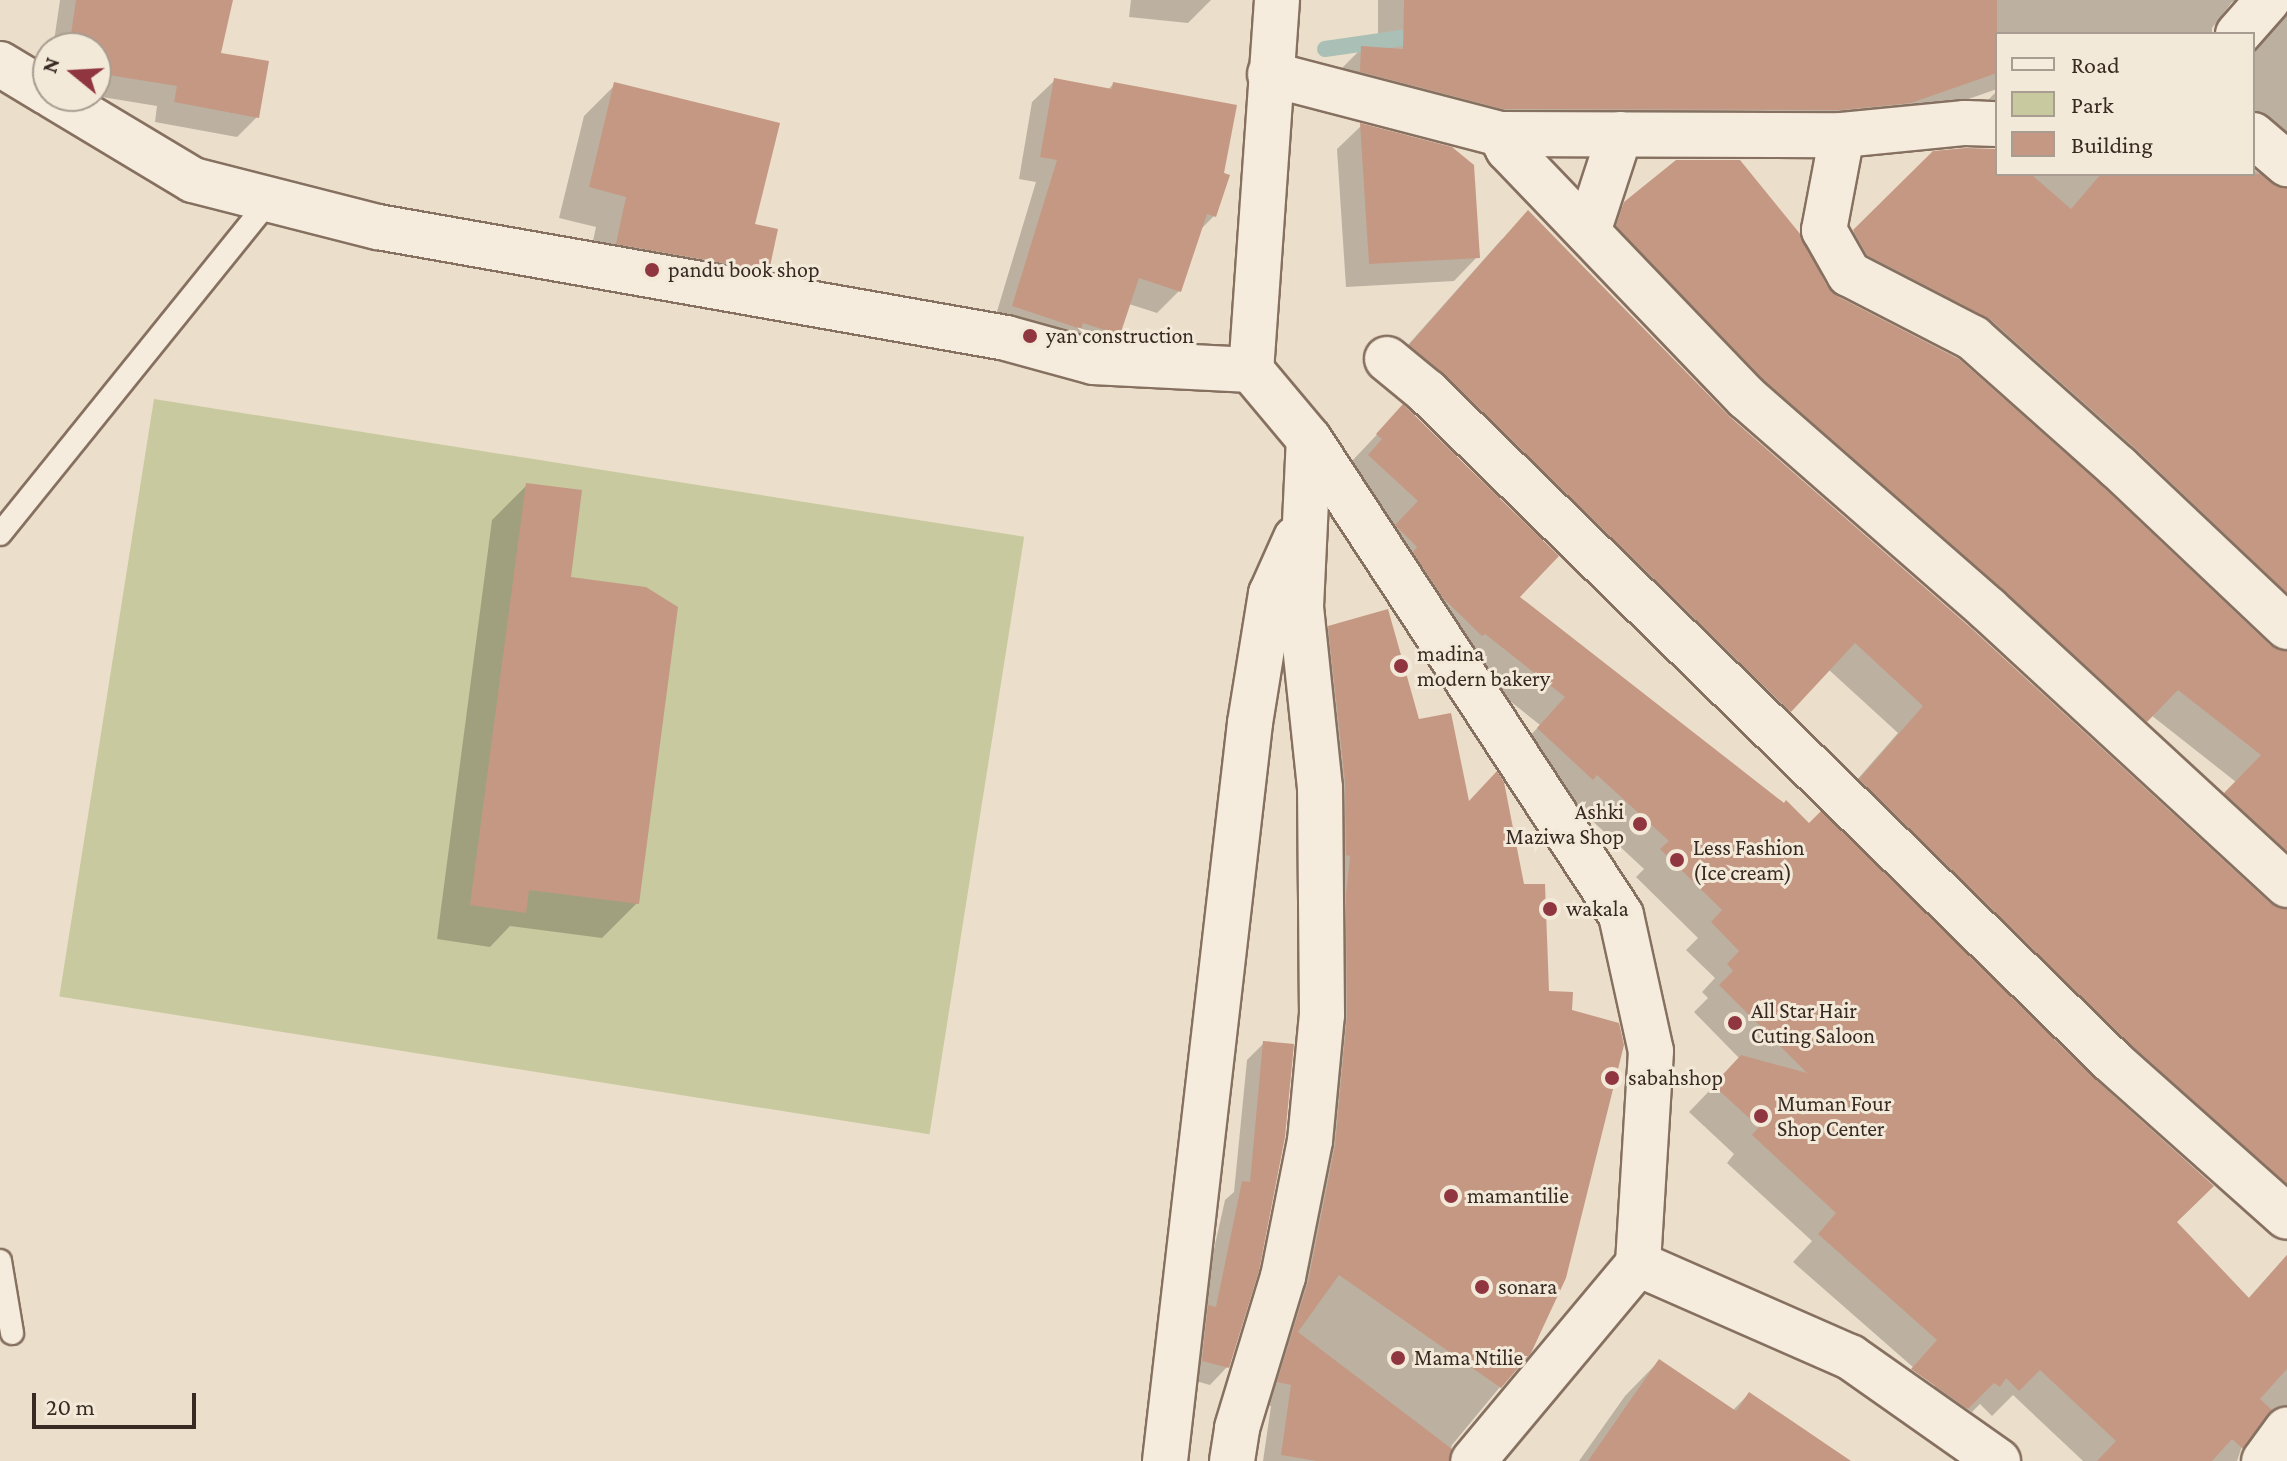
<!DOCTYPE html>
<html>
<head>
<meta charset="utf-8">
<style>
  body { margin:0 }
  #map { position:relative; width:2287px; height:1461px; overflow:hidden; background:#ebdeca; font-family:"Crimson Pro",serif }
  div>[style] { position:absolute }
  .green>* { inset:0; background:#c8c99f; transform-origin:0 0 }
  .shadow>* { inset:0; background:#0003 }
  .stream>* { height:16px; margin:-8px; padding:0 8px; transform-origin:8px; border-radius:8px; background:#aac0b7 }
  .building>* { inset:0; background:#c59884 }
  .roads { filter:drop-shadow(2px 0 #867060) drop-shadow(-2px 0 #867060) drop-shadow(0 2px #867060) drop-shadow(0 -2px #867060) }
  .service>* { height:22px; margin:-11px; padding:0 11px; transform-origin:11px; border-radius:11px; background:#f6ecdd }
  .minor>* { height:44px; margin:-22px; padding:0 22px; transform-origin:22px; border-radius:22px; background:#f6ecdd }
  .dots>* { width:22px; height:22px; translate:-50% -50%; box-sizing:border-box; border:4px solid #f3e9d9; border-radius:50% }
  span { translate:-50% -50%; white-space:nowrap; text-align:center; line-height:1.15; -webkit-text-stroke:6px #f3e9d9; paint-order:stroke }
  .poi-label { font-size:22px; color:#382a22 }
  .left { translate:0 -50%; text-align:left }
  .right { translate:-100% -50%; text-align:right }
  .legend { position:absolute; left:1995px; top:32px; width:260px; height:144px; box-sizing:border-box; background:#f3e9d9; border:2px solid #a89d90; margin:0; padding:10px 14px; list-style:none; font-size:24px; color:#382a22 }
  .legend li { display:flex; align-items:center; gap:16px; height:40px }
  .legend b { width:40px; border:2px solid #a89d90 }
  .north { position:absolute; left:32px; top:32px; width:80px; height:80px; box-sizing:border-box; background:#f3e9d9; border:2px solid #a89d90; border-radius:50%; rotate:288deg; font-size:22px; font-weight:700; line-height:32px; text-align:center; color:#382a22 }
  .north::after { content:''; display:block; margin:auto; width:28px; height:36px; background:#903640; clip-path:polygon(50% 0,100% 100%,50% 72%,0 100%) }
  .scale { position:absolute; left:32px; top:1393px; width:164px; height:36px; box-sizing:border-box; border:4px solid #382a22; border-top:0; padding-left:10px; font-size:24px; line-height:28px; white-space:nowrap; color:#382a22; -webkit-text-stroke:6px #f3e9d9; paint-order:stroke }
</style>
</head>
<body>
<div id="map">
  <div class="green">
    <i style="left:154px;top:399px;width:881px;height:605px;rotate:9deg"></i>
  </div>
  <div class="shadow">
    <i style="clip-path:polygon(60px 0,231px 0,219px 55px,257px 117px,237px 137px,155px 122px,157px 106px,96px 96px,96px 48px,53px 48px)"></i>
    <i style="clip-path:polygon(1131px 0,1211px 0,1188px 23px,1129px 17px)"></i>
    <i style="clip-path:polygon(1378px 0,2287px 0,2287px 1242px,2278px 1225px,1834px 806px,1898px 733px,1828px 669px,1763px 737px,1384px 372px,1502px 239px,1729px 418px,2269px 905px,2285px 911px,2285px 904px,2199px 820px,2236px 782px,2151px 715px,2120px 747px,1598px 230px,1626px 203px,1826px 288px,2269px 647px,2285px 653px,2285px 648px,1963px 345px,1828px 258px,1934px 153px,1996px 151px,1993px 138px,1963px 125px,1997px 91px,1997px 174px,2253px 174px,2253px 169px,2286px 190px,2285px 183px,2253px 151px,2253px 51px,2267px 34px,2245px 1px,2232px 2px,2212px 28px,2212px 34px,1997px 34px,1997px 89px,1883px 129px,1476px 135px,1336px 74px,1362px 48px,1378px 49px)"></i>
    <i style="clip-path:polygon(1054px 81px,1108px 90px,1113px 84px,1228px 176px,1214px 216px,1199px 231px,1179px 291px,1157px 313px,1129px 304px,1118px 334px,1096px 356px,992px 328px,1036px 182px,1019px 179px,1032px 102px)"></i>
    <i style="clip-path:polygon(615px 85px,753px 226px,767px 270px,736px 301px,586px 274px,596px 227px,559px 218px,584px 116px)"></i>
    <i style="clip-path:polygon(1361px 126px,1477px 257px,1454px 281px,1346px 287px,1337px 149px)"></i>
    <i style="clip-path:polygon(1403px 407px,1517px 597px,2175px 1222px,2247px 1300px,2287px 1255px,2287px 1461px,2261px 1430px,2252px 1432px,2242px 1446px,2237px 1461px,2083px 1461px,2013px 1395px,1992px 1416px,1980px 1404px,1972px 1412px,1966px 1408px,1940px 1434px,1923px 1422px,1946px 1351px,1922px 1375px,1793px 1262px,1812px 1241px,1727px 1163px,1734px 1154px,1689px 1112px,1740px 1059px,1694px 1012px,1708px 998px,1702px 992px,1715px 978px,1686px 950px,1698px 938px,1636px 877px,1644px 869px,1570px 800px,1512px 755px,1540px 725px,1457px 659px,1343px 482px,1357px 467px,1352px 461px)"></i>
    <i style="clip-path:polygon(527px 485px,569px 579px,637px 903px,602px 938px,510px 926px,490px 947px,437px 939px,492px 520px)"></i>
    <i style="clip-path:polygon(1329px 628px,1529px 1352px,1452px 1445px,1447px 1461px,1263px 1461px,1271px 1406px,1257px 1403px,1314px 1169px,1308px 649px)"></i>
    <i style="clip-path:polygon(1264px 1043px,1292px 1046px,1227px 1367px,1210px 1385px,1185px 1378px,1225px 1200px,1234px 1192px,1247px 1060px)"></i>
    <i style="clip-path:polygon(1659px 1361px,1732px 1411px,1749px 1394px,1847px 1461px,1579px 1461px,1625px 1396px)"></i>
  </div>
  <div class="stream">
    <i style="left:1325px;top:49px;width:98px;rotate:-8.2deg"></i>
  </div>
  <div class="building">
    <i style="clip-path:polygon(76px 0,233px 0,221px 53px,269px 61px,259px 118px,174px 102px,177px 86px,96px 73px,96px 48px,69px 48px)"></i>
    <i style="clip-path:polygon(1404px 0,1997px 0,1997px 73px,1911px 103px,1841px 110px,1503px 109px,1357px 71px,1360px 71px,1361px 46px,1403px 49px)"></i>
    <i style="clip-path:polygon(1054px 78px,1112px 89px,1113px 82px,1237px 105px,1224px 173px,1230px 175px,1216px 217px,1207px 214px,1181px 292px,1139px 278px,1120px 335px,1083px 323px,1081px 329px,1012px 306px,1057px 160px,1040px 157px)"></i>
    <i style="clip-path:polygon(614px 82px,780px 123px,755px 224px,778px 229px,769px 271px,616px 244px,626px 197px,589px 187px)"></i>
    <i style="clip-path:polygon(1360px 123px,1452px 147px,1474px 165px,1480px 258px,1369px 264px)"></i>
    <i style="clip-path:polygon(1966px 148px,1997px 149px,1997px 174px,2031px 174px,2071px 209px,2101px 174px,2260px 174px,2271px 183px,2287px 188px,2287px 593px,2135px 448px,1990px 319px,1867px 255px,1853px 230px,1933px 151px)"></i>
    <i style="clip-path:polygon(1676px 160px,1740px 160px,1801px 235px,1827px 286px,1837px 296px,1959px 359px,2101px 485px,2270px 645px,2287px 651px,2287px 851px,2224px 793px,2261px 755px,2178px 690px,2147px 722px,2005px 591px,1764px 380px,1616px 226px,1624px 202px)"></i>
    <i style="clip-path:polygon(1528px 210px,1730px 417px,1971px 628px,2270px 903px,2287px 909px,2287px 1184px,2129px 1043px,1859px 779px,1923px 706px,1855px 643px,1791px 712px,1444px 374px,1409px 345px)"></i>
    <i style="clip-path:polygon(1403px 404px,1559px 556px,1520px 597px,1784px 803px,1786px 800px,1809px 823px,1821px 811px,2095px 1079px,2214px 1186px,2177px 1222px,2249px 1298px,2287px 1255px,2287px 1369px,2260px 1399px,2272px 1410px,2243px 1449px,2232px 1439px,2212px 1461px,2097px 1461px,2116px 1441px,2040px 1370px,2019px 1391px,2006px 1378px,2000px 1387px,1994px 1383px,1968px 1409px,1911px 1369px,1937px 1340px,1818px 1234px,1836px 1213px,1752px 1135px,1759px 1127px,1713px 1085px,1741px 1055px,1807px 1073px,1719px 985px,1733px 971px,1727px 964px,1739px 951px,1711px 922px,1722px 910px,1660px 849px,1669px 841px,1597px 775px,1593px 780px,1537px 728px,1565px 697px,1485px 634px,1482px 636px,1444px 599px,1413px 552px,1417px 547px,1395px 525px,1418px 501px,1368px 455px,1382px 439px,1376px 434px)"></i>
    <i style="clip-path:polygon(526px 483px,582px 490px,571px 577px,646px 587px,678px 607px,639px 904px,529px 890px,526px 913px,470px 905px)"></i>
    <i style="clip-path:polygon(1388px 609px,1419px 719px,1451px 713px,1469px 801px,1497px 771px,1504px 782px,1524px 884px,1545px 884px,1549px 991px,1573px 992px,1572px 1010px,1619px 1023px,1624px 1045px,1566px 1278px,1531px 1353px,1501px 1388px,1339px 1275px,1298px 1332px,1452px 1449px,1449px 1461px,1317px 1461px,1281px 1455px,1291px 1385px,1277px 1382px,1308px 1282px,1335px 1146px,1347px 1017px,1346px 895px,1350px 856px,1346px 855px,1345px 781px,1328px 626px)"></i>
    <i style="clip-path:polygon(1263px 1041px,1294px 1044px,1285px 1137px,1259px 1271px,1229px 1368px,1202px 1361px,1208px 1305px,1216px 1307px,1242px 1181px,1250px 1182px)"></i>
    <i style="clip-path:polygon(1659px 1359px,1736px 1411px,1749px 1392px,1851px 1461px,1588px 1461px)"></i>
  </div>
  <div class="roads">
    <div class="service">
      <i style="left:0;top:534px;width:430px;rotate:-51.1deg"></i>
      <i style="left:0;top:1261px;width:73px;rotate:80.5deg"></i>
    </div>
    <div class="minor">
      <i style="left:1277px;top:0;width:371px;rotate:94deg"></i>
      <i style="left:1251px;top:370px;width:90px;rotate:50deg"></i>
      <i style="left:1309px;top:439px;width:569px;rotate:56.76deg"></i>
      <i style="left:1621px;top:915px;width:139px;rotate:77.6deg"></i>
      <i style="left:1651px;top:1051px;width:213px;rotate:93.5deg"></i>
      <i style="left:1638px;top:1264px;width:257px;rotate:129.9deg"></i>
      <i style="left:2238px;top:34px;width:45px;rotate:-48.6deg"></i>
      <i style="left:0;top:64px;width:56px;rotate:31.1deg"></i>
      <i style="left:1270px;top:74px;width:238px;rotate:14.6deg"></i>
      <i style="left:1500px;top:134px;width:342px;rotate:0.2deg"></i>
      <i style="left:1842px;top:135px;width:124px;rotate:-5.6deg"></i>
      <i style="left:1965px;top:123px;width:32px;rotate:2deg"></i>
      <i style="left:53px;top:96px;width:163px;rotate:31deg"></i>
      <i style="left:193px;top:180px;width:191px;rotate:14.3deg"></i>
      <i style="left:378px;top:227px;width:638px;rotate:10.02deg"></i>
      <i style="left:1006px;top:338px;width:90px;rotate:15.4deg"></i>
      <i style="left:1093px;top:362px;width:158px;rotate:2.9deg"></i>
      <i style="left:1500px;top:134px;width:17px;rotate:62deg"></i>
      <i style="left:1508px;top:149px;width:345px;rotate:46.2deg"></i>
      <i style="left:1747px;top:398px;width:320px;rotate:41.2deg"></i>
      <i style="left:1988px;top:609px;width:407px;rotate:42.7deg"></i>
      <i style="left:1842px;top:135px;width:97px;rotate:100.7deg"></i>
      <i style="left:1824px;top:230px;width:51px;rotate:60.4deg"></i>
      <i style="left:1849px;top:274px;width:140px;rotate:27.3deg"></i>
      <i style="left:1973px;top:338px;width:194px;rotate:41.7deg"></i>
      <i style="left:2118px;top:467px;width:233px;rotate:43.4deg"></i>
      <i style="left:2253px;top:135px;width:45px;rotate:40.5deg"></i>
      <i style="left:1588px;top:232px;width:103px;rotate:-71.9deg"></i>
      <i style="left:1387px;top:359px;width:52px;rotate:39.5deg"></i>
      <i style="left:1427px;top:392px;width:957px;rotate:44.32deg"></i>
      <i style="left:2112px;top:1061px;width:234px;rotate:41.7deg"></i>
      <i style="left:1638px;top:1264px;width:232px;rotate:23.7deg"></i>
      <i style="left:1850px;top:1357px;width:181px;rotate:35.1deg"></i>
      <i style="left:1165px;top:1461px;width:743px;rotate:-83.43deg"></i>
      <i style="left:1250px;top:723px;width:131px;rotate:-80.8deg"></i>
      <i style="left:1271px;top:594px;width:61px;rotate:-65.9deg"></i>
      <i style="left:1232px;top:1461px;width:33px;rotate:-81deg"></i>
      <i style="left:1237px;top:1428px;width:158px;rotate:-73.1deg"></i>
      <i style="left:1283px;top:1277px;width:139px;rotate:-78.8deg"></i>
      <i style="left:1310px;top:1141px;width:127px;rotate:-84.6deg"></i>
      <i style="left:1322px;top:1015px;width:227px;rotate:-90.5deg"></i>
      <i style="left:1320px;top:788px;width:182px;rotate:-96deg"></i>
      <i style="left:1301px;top:607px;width:168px;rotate:-87.3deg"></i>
      <i style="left:2264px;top:1461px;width:39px;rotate:-54deg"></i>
    </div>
  </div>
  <div class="dots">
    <i style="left:652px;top:270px;background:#903640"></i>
    <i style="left:1030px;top:336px;background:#903640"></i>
    <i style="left:1401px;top:666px;background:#903640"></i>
    <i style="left:1640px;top:824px;background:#903640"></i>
    <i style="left:1677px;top:860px;background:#903640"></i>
    <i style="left:1550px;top:909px;background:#903640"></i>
    <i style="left:1735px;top:1023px;background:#903640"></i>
    <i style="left:1612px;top:1078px;background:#903640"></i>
    <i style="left:1761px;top:1116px;background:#903640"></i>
    <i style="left:1451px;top:1196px;background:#903640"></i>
    <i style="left:1482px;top:1287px;background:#903640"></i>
    <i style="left:1398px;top:1358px;background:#903640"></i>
  </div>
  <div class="poi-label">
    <span class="left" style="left:668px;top:270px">pandu book shop</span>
    <span class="left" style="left:1046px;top:336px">yan construction</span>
    <span class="left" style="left:1417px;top:666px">madina<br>modern bakery</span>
    <span class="right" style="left:1624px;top:824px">Ashki<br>Maziwa Shop</span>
    <span class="left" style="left:1693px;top:860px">Less Fashion<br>(Ice cream)</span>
    <span class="left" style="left:1566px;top:909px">wakala</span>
    <span class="left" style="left:1751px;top:1023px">All Star Hair<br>Cuting Saloon</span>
    <span class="left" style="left:1628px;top:1078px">sabahshop</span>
    <span class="left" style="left:1777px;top:1116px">Muman Four<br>Shop Center</span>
    <span class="left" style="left:1467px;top:1196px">mamantilie</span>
    <span class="left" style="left:1498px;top:1287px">sonara</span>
    <span class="left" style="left:1414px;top:1358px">Mama Ntilie</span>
  </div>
  <ul class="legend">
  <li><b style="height:10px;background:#f6ecdd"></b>Road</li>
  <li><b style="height:22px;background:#c8c99f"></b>Park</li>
  <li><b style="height:22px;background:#c59884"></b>Building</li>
  </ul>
  <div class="north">N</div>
  <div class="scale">20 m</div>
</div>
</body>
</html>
